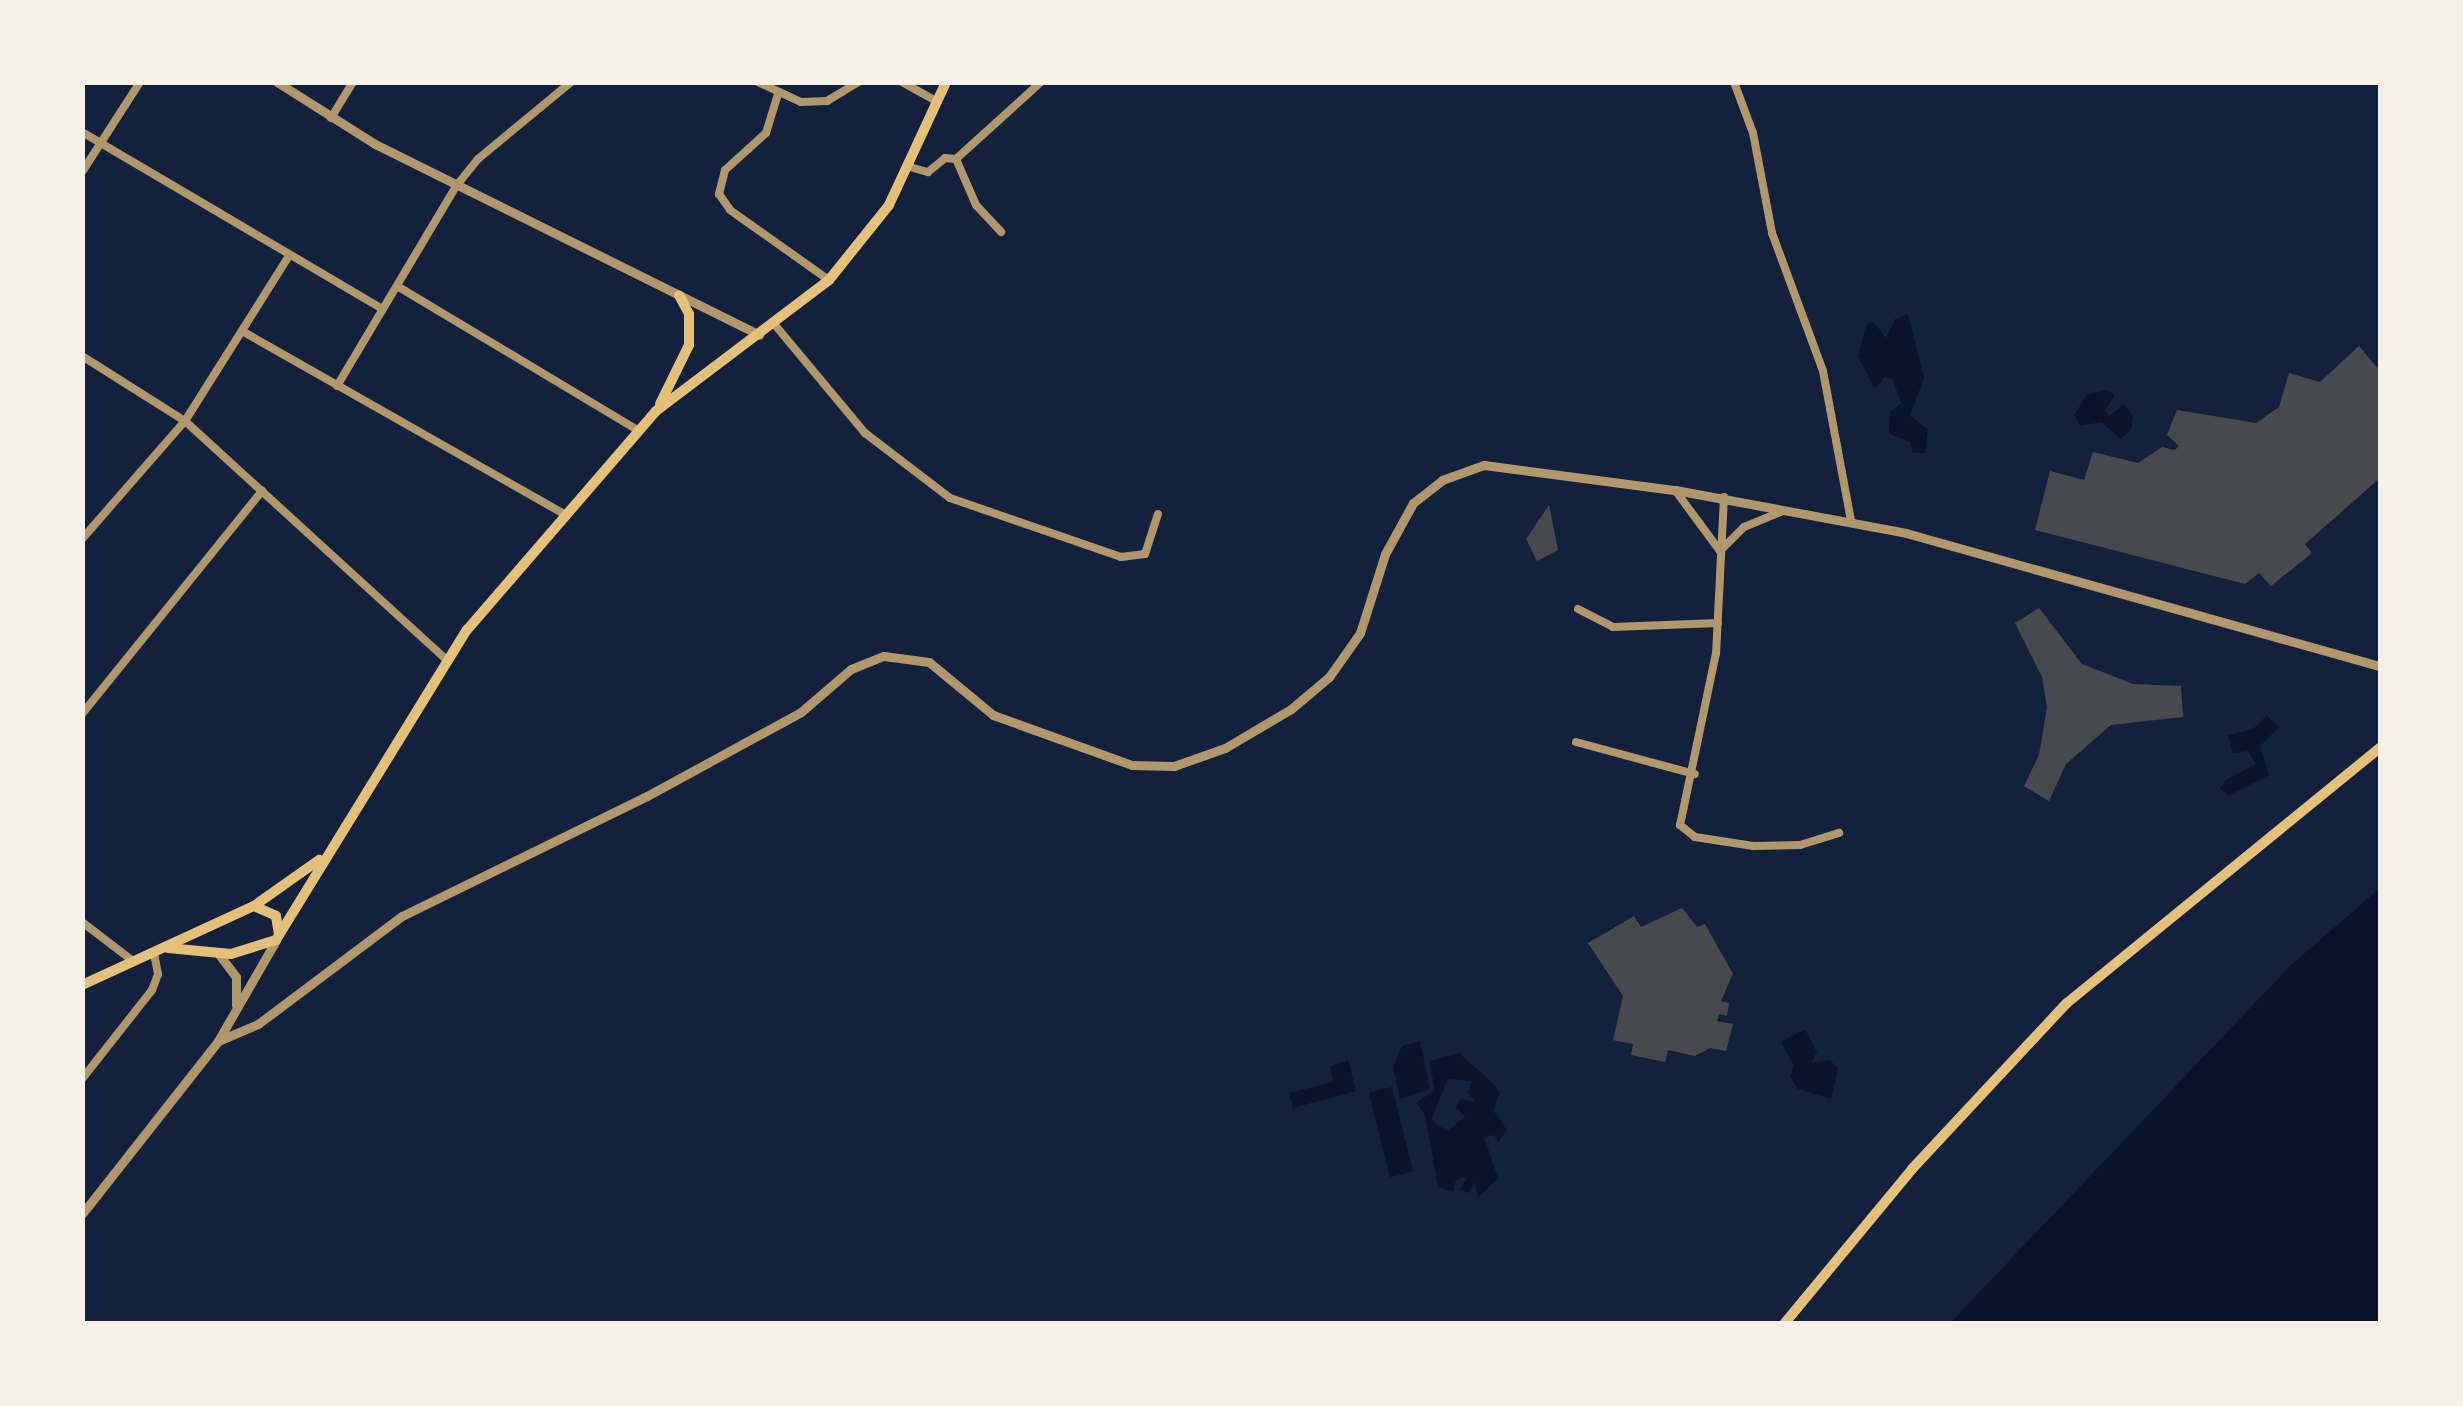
<!DOCTYPE html>
<html>
<head>
<meta charset="utf-8">
<style>
  body { margin:0 }
  #map { position:relative; width:2463px; height:1406px; overflow:hidden; background:#14213d; font-family:"Roboto Condensed",sans-serif }
  div>[style] { position:absolute }
  .water>* { inset:0; background:#0b132b; transform-origin:0 0 }
  .building>* { inset:0; background:#48494c }
  .minor>* { height:8px; margin:-4px; padding:0 4px; transform-origin:4px; border-radius:4px; background:#b1986c }
  .tertiary>* { height:9px; margin:-4.5px; padding:0 4.5px; transform-origin:4.5px; border-radius:4.5px; background:#b1986c }
  .secondary>* { height:10px; margin:-5px; padding:0 5px; transform-origin:5px; border-radius:5px; background:#e5c07b }
  span { translate:-50% -50%; white-space:nowrap; text-align:center; line-height:1.15; -webkit-text-stroke:10px #f6f1e7; paint-order:stroke }
  .frame { position:absolute; inset:0; border:85px solid #f6f1e7; pointer-events:none }
</style>
</head>
<body>
<div id="map">
  <div class="water">
    <i style="clip-path:polygon(1908px 314px,1924px 378px,1910px 416px,1928px 429px,1925px 453px,1912px 453px,1911px 442px,1889px 434px,1890px 412px,1901px 403px,1893px 380px,1885px 377px,1875px 389px,1858px 356px,1866px 325px,1873px 321px,1886px 338px,1895px 319px)"></i>
    <i style="clip-path:polygon(2107px 390px,2115px 395px,2105px 410px,2109px 416px,2124px 404px,2133px 416px,2131px 430px,2120px 439px,2102px 422px,2080px 426px,2074px 415px,2087px 395px)"></i>
    <i style="clip-path:polygon(2267px 715px,2279px 727px,2260px 746px,2269px 775px,2228px 796px,2220px 788px,2226px 780px,2256px 764px,2248px 751px,2233px 753px,2228px 735px,2253px 729px)"></i>
    <i style="clip-path:polygon(2380px 888px,2380px 1323px,1950px 1323px,2291px 965px)"></i>
    <i style="clip-path:polygon(1805px 1029px,1817px 1052px,1811px 1063px,1830px 1060px,1838px 1069px,1831px 1099px,1798px 1089px,1790px 1076px,1794px 1066px,1781px 1042px)"></i>
    <i style="clip-path:polygon(1420px 1041px,1430px 1089px,1400px 1099px,1393px 1067px,1402px 1046px)"></i>
    <i style="clip-path:polygon(evenodd,1459px 1053px,1495px 1085px,1500px 1093px,1493px 1110px,1507px 1130px,1498px 1142px,1494px 1135px,1484px 1137px,1498px 1178px,1478px 1198px,1474px 1182px,1470px 1193px,1460px 1190px,1467px 1177px,1456px 1180px,1453px 1192px,1438px 1187px,1425px 1115px,1416px 1103px,1435px 1090px,1429px 1061px,1459px 1053px,1448px 1079px,1472px 1081px,1468px 1093px,1475px 1102px,1460px 1099px,1456px 1107px,1465px 1117px,1447px 1131px,1431px 1120px,1448px 1079px)"></i>
    <i style="clip-path:polygon(1348px 1060px,1356px 1091px,1293px 1108px,1289px 1093px,1333px 1082px,1330px 1066px)"></i>
    <i style="left:1392px;top:1087px;width:87px;height:24px;rotate:76deg"></i>
  </div>
  <div class="building">
    <i style="clip-path:polygon(2359px 346px,2380px 371px,2380px 478px,2305px 544px,2312px 553px,2271px 586px,2259px 573px,2245px 584px,2035px 530px,2050px 471px,2084px 480px,2093px 452px,2138px 463px,2162px 447px,2175px 450px,2179px 446px,2167px 435px,2177px 410px,2256px 423px,2279px 407px,2289px 373px,2320px 382px)"></i>
    <i style="clip-path:polygon(1549px 505px,1558px 550px,1537px 561px,1526px 539px)"></i>
    <i style="clip-path:polygon(2039px 608px,2082px 664px,2133px 684px,2181px 686px,2183px 717px,2111px 725px,2066px 764px,2049px 801px,2024px 786px,2039px 755px,2047px 707px,2042px 677px,2015px 623px)"></i>
    <i style="clip-path:polygon(1682px 908px,1697px 927px,1705px 924px,1733px 974px,1721px 1001px,1729px 1003px,1727px 1016px,1719px 1014px,1717px 1021px,1733px 1024px,1726px 1051px,1710px 1048px,1695px 1056px,1668px 1050px,1665px 1062px,1631px 1055px,1633px 1044px,1613px 1040px,1623px 996px,1588px 943px,1634px 916px,1641px 927px)"></i>
  </div>
  <div class="minor">
    <i style="left:758px;top:82px;width:47px;rotate:24.9deg"></i>
    <i style="left:801px;top:102px;width:26px;rotate:-2deg"></i>
    <i style="left:827px;top:101px;width:37px;rotate:-31deg"></i>
    <i style="left:902px;top:82px;width:41px;rotate:29.1deg"></i>
    <i style="left:1734px;top:82px;width:54px;rotate:69.6deg"></i>
    <i style="left:1753px;top:133px;width:102px;rotate:79.2deg"></i>
    <i style="left:1772px;top:233px;width:147px;rotate:69.7deg"></i>
    <i style="left:1823px;top:371px;width:153px;rotate:79.4deg"></i>
    <i style="left:778px;top:94px;width:41px;rotate:107.1deg"></i>
    <i style="left:766px;top:133px;width:55px;rotate:137.9deg"></i>
    <i style="left:725px;top:170px;width:25px;rotate:104deg"></i>
    <i style="left:719px;top:194px;width:19px;rotate:55deg"></i>
    <i style="left:730px;top:210px;width:121px;rotate:35.3deg"></i>
    <i style="left:331px;top:118px;width:42px;rotate:-58.6deg"></i>
    <i style="left:82px;top:132px;width:349px;rotate:30.5deg"></i>
    <i style="left:956px;top:159px;width:115px;rotate:-42.2deg"></i>
    <i style="left:910px;top:167px;width:19px;rotate:16deg"></i>
    <i style="left:928px;top:172px;width:22px;rotate:-39deg"></i>
    <i style="left:945px;top:158px;width:11px;rotate:5deg"></i>
    <i style="left:956px;top:159px;width:50px;rotate:66.5deg"></i>
    <i style="left:976px;top:205px;width:37px;rotate:47deg"></i>
    <i style="left:82px;top:172px;width:107px;rotate:-57.2deg"></i>
    <i style="left:397px;top:286px;width:282px;rotate:30.9deg"></i>
    <i style="left:775px;top:325px;width:141px;rotate:50.2deg"></i>
    <i style="left:865px;top:433px;width:107px;rotate:37.4deg"></i>
    <i style="left:950px;top:498px;width:181px;rotate:19deg"></i>
    <i style="left:1121px;top:557px;width:24px;rotate:-7deg"></i>
    <i style="left:1145px;top:554px;width:42px;rotate:-72deg"></i>
    <i style="left:242px;top:331px;width:373px;rotate:29.6deg"></i>
    <i style="left:82px;top:356px;width:122px;rotate:32.3deg"></i>
    <i style="left:185px;top:421px;width:355px;rotate:42.4deg"></i>
    <i style="left:337px;top:386px;width:234px;rotate:-59.2deg"></i>
    <i style="left:457px;top:185px;width:33px;rotate:-51deg"></i>
    <i style="left:478px;top:159px;width:121px;rotate:-39.6deg"></i>
    <i style="left:1675px;top:490px;width:76px;rotate:53.6deg"></i>
    <i style="left:1724px;top:497px;width:156px;rotate:92.9deg"></i>
    <i style="left:1716px;top:653px;width:176px;rotate:101.8deg"></i>
    <i style="left:1680px;top:825px;width:19px;rotate:39deg"></i>
    <i style="left:1695px;top:837px;width:59px;rotate:8.8deg"></i>
    <i style="left:1753px;top:846px;width:47px;rotate:-1.2deg"></i>
    <i style="left:1800px;top:845px;width:41px;rotate:-17.1deg"></i>
    <i style="left:82px;top:539px;width:157px;rotate:-48.9deg"></i>
    <i style="left:185px;top:421px;width:195px;rotate:-57.8deg"></i>
    <i style="left:1720px;top:551px;width:34px;rotate:-45deg"></i>
    <i style="left:1744px;top:527px;width:42px;rotate:-22.3deg"></i>
    <i style="left:1578px;top:609px;width:39px;rotate:27deg"></i>
    <i style="left:1613px;top:627px;width:105px;rotate:-2.2deg"></i>
    <i style="left:82px;top:714px;width:287px;rotate:-51.1deg"></i>
    <i style="left:1576px;top:742px;width:123px;rotate:15.1deg"></i>
    <i style="left:82px;top:922px;width:64px;rotate:37.4deg"></i>
    <i style="left:82px;top:1079px;width:113px;rotate:-51.8deg"></i>
    <i style="left:152px;top:990px;width:17px;rotate:-69deg"></i>
    <i style="left:158px;top:974px;width:21px;rotate:-101deg"></i>
  </div>
  <div class="tertiary">
    <i style="left:277px;top:82px;width:116px;rotate:32.3deg"></i>
    <i style="left:375px;top:144px;width:429px;rotate:26.4deg"></i>
    <i style="left:218px;top:953px;width:30px;rotate:53deg"></i>
    <i style="left:236px;top:977px;width:28px;rotate:90deg"></i>
    <i style="left:218px;top:1041px;width:43px;rotate:-23deg"></i>
    <i style="left:258px;top:1024px;width:180px;rotate:-36.9deg"></i>
    <i style="left:402px;top:916px;width:273px;rotate:-26.1deg"></i>
    <i style="left:647px;top:796px;width:175px;rotate:-28.6deg"></i>
    <i style="left:801px;top:712px;width:66px;rotate:-40.7deg"></i>
    <i style="left:851px;top:669px;width:35px;rotate:-22deg"></i>
    <i style="left:884px;top:656px;width:45px;rotate:7.6deg"></i>
    <i style="left:929px;top:662px;width:83px;rotate:39.6deg"></i>
    <i style="left:993px;top:715px;width:148px;rotate:19.8deg"></i>
    <i style="left:1132px;top:765px;width:42px;rotate:1.4deg"></i>
    <i style="left:1174px;top:766px;width:54px;rotate:-19.4deg"></i>
    <i style="left:1225px;top:748px;width:77px;rotate:-30.6deg"></i>
    <i style="left:1291px;top:709px;width:50px;rotate:-40.1deg"></i>
    <i style="left:1329px;top:677px;width:54px;rotate:-54.8deg"></i>
    <i style="left:1360px;top:633px;width:83px;rotate:-72.4deg"></i>
    <i style="left:1385px;top:554px;width:58px;rotate:-61.2deg"></i>
    <i style="left:1413px;top:503px;width:37px;rotate:-38deg"></i>
    <i style="left:1442px;top:480px;width:45px;rotate:-19.7deg"></i>
    <i style="left:1484px;top:465px;width:193px;rotate:7.5deg"></i>
    <i style="left:1675px;top:490px;width:235px;rotate:10.5deg"></i>
    <i style="left:1906px;top:533px;width:492px;rotate:15.7deg"></i>
    <i style="left:82px;top:1214px;width:220px;rotate:-51.8deg"></i>
    <i style="left:218px;top:1041px;width:116px;rotate:-60.1deg"></i>
  </div>
  <div class="secondary">
    <i style="left:660px;top:404px;width:66px;rotate:-63.8deg"></i>
    <i style="left:689px;top:345px;width:31px;rotate:-90deg"></i>
    <i style="left:689px;top:314px;width:21px;rotate:-118deg"></i>
    <i style="left:254px;top:906px;width:24px;rotate:24deg"></i>
    <i style="left:276px;top:916px;width:19px;rotate:81deg"></i>
    <i style="left:276px;top:940px;width:364px;rotate:-58.4deg"></i>
    <i style="left:467px;top:630px;width:289px;rotate:-49.2deg"></i>
    <i style="left:656px;top:411px;width:217px;rotate:-37.1deg"></i>
    <i style="left:829px;top:280px;width:96px;rotate:-51.3deg"></i>
    <i style="left:889px;top:205px;width:136px;rotate:-65.1deg"></i>
    <i style="left:168px;top:948px;width:63px;rotate:5.4deg"></i>
    <i style="left:231px;top:954px;width:47px;rotate:-17.3deg"></i>
    <i style="left:82px;top:985px;width:189px;rotate:-24.7deg"></i>
    <i style="left:254px;top:906px;width:80px;rotate:-35.3deg"></i>
    <i style="left:1784px;top:1324px;width:201px;rotate:-50.4deg"></i>
    <i style="left:1912px;top:1169px;width:227px;rotate:-47deg"></i>
    <i style="left:2067px;top:1003px;width:404px;rotate:-39.2deg"></i>
  </div>
  <div class="frame"></div>
</div>
</body>
</html>
